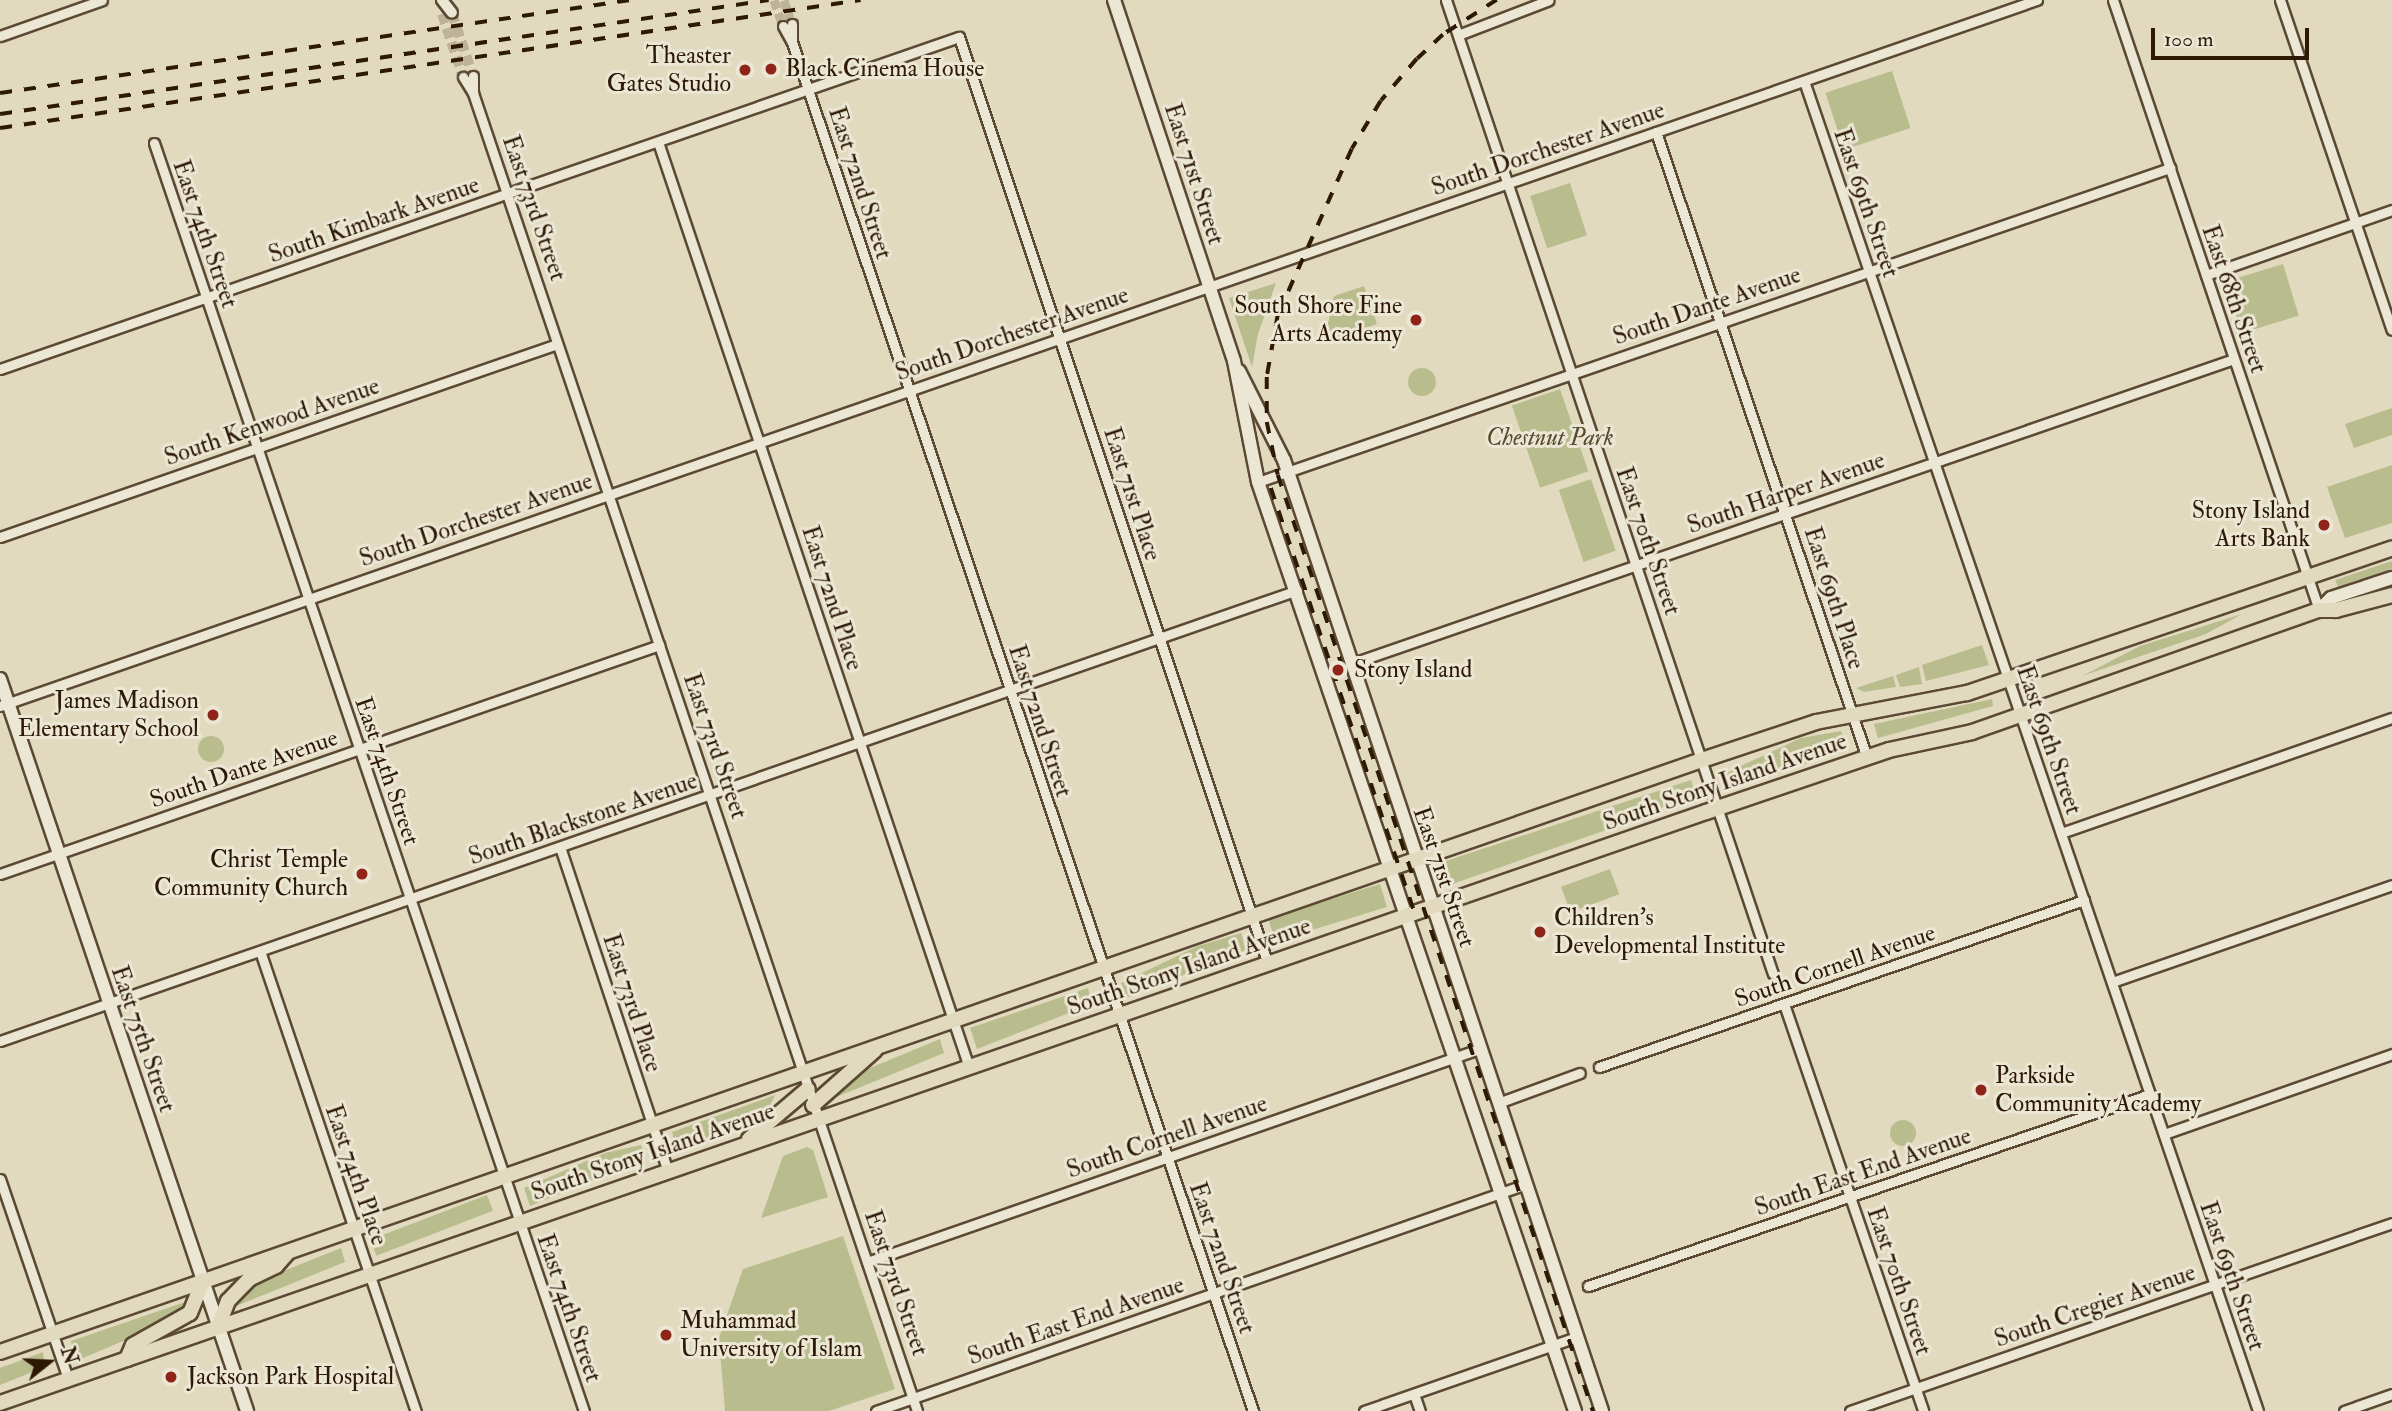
<!DOCTYPE html>
<html>
<head>
<meta charset="utf-8">
<style>
  body { margin:0 }
  #map { position:relative; width:2392px; height:1411px; overflow:hidden; background:#e1dabf; font-family:"IM FELL Double Pica",serif }
  div>[style] { position:absolute }
  .green>* { inset:0; background:#b9bd8e; transform-origin:0 0 }
  .round { border-radius:50% }
  .minor-tunnel>* { height:9px; margin-top:-4.5px; transform-origin:0; background:repeating-linear-gradient(90deg,#bdb39a 0 9px,transparent 0 13.5px) }
  .tertiary-tunnel>* { height:10px; margin-top:-5px; transform-origin:0; background:repeating-linear-gradient(90deg,#bdb39a 0 10px,transparent 0 15px) }
  .roads { filter:drop-shadow(2px 0 #5b4933) drop-shadow(-2px 0 #5b4933) drop-shadow(0 2px #5b4933) drop-shadow(0 -2px #5b4933) }
  .minor>* { height:9px; margin:-4.5px; padding:0 4.5px; transform-origin:4.5px; border-radius:4.5px; background:#ece7d5 }
  .tertiary>* { height:10px; margin:-5px; padding:0 5px; transform-origin:5px; border-radius:5px; background:#ece7d5 }
  .secondary>* { height:12px; margin:-6px; padding:0 6px; transform-origin:6px; border-radius:6px; background:#ece7d5 }
  .trunk>* { height:14px; margin:-7px; padding:0 7px; transform-origin:7px; border-radius:7px; background:#e1dabf }
  .rail>* { height:3.5px; margin-top:-1.75px; transform-origin:0; background:repeating-linear-gradient(90deg,#2e1904 0 12px,transparent 0 24px) }
  .dots>* { width:19px; height:19px; translate:-50% -50%; box-sizing:border-box; border:4px solid #ece7d5; border-radius:50% }
  span { translate:-50% -50%; white-space:nowrap; text-align:center; line-height:1.15; -webkit-text-stroke:6px #ece7d5; paint-order:stroke }
  .poi-label { font-size:24px; color:#2e1904 }
  .right { translate:-100% -50%; text-align:right }
  .left { translate:0 -50%; text-align:left }
  .street-label { font-size:24px; color:#2e1904 }
  .park-label { font-size:24px; color:#584a2d; font-style:italic }
  .north { position:absolute; left:14px; top:1327px; width:70px; height:70px; -webkit-text-stroke:5px #ece7d5; paint-order:stroke; rotate:72deg; font-size:19px; font-weight:700; line-height:28px; text-align:center; color:#2e1904 }
  .north::after { content:''; display:block; margin:auto; width:24px; height:32px; background:#2e1904; clip-path:polygon(50% 0,100% 100%,50% 72%,0 100%) }
  .scale { position:absolute; left:2151px; top:28px; width:158px; height:32px; box-sizing:border-box; border:4px solid #2e1904; border-top:0; padding-left:9px; font-size:21px; line-height:24px; white-space:nowrap; color:#2e1904; -webkit-text-stroke:5px #ece7d5; paint-order:stroke }
</style>
</head>
<body>
<div id="map">
  <div class="green">
    <i style="left:1892px;top:71px;width:60px;height:70px;rotate:72deg"></i>
    <i style="left:1570px;top:183px;width:55px;height:42px;rotate:72deg"></i>
    <i style="left:2283px;top:264px;width:54px;height:60px;rotate:73deg"></i>
    <i style="clip-path:polygon(1276px 283px,1258px 334px,1252px 367px,1229px 298px)"></i>
    <i style="clip-path:polygon(1364px 286px,1377px 324px,1331px 340px,1325px 337px,1334px 296px)"></i>
    <i class="round" style="left:1408px;top:368px;width:28px;height:28px"></i>
    <i style="left:1560px;top:389px;width:87px;height:51px;rotate:71deg"></i>
    <i style="clip-path:polygon(2392px 408px,2392px 435px,2354px 448px,2345px 424px)"></i>
    <i style="clip-path:polygon(2392px 465px,2392px 523px,2345px 538px,2327px 487px)"></i>
    <i style="left:1591px;top:479px;width:76px;height:34px;rotate:71deg"></i>
    <i style="clip-path:polygon(2392px 561px,2392px 570px,2338px 587px,2335px 580px)"></i>
    <i style="clip-path:polygon(2242px 614px,2206px 634px,2082px 676px,2140px 646px)"></i>
    <i style="clip-path:polygon(1982px 645px,1989px 665px,1926px 681px,1922px 665px)"></i>
    <i style="clip-path:polygon(1919px 667px,1922px 684px,1900px 687px,1896px 675px)"></i>
    <i style="clip-path:polygon(1893px 676px,1896px 687px,1864px 692px,1856px 688px)"></i>
    <i style="clip-path:polygon(1992px 699px,1993px 706px,1878px 738px,1874px 724px)"></i>
    <i style="clip-path:polygon(1841px 731px,1845px 743px,1803px 765px,1729px 790px,1724px 774px,1801px 738px)"></i>
    <i class="round" style="left:198px;top:736px;width:26px;height:26px"></i>
    <i style="clip-path:polygon(1691px 780px,1695px 793px,1629px 822px,1441px 888px,1434px 865px)"></i>
    <i style="left:1610px;top:869px;width:27px;height:52px;rotate:70deg"></i>
    <i style="left:1380px;top:884px;width:24px;height:117px;rotate:73deg"></i>
    <i style="clip-path:polygon(1241px 933px,1246px 950px,1126px 998px,1121px 983px,1198px 946px)"></i>
    <i style="clip-path:polygon(1088px 988px,1092px 1004px,977px 1049px,970px 1028px)"></i>
    <i style="clip-path:polygon(940px 1039px,944px 1053px,829px 1100px,828px 1096px,858px 1073px)"></i>
    <i style="clip-path:polygon(775px 1095px,765px 1116px,677px 1154px,672px 1132px)"></i>
    <i class="round" style="left:1890px;top:1120px;width:26px;height:26px"></i>
    <i style="clip-path:polygon(641px 1145px,645px 1159px,530px 1206px,524px 1188px,605px 1153px)"></i>
    <i style="clip-path:polygon(807px 1147px,813px 1150px,828px 1197px,761px 1218px,783px 1156px)"></i>
    <i style="left:487px;top:1195px;width:17px;height:125px;rotate:69deg"></i>
    <i style="clip-path:polygon(843px 1236px,895px 1389px,829px 1411px,725px 1411px,719px 1338px,743px 1269px)"></i>
    <i style="clip-path:polygon(341px 1248px,345px 1262px,231px 1308px,231px 1300px,261px 1280px)"></i>
    <i style="clip-path:polygon(188px 1301px,161px 1325px,76px 1361px,71px 1341px)"></i>
    <i style="clip-path:polygon(43px 1352px,45px 1367px,0 1385px,0 1368px)"></i>
  </div>
  <div class="minor-tunnel">
    <i style="left:774px;top:0;width:28px;rotate:71deg"></i>
    <i style="left:784px;top:0;width:25px;rotate:72deg"></i>
  </div>
  <div class="tertiary-tunnel">
    <i style="left:452px;top:13px;width:66px;rotate:71.6deg"></i>
    <i style="left:442px;top:14px;width:66px;rotate:71.6deg"></i>
  </div>
  <div class="roads">
    <div class="minor">
      <i style="left:1446px;top:0;width:1027px;rotate:71.44deg"></i>
      <i style="left:2113px;top:0;width:644px;rotate:71.34deg"></i>
      <i style="left:2280px;top:0;width:348px;rotate:71.3deg"></i>
      <i style="left:792px;top:24px;width:16px;rotate:90deg"></i>
      <i style="left:783px;top:26px;width:18px;rotate:61deg"></i>
      <i style="left:792px;top:42px;width:1445px;rotate:71.39deg"></i>
      <i style="left:1458px;top:35px;width:97px;rotate:-21deg"></i>
      <i style="left:0;top:36px;width:108px;rotate:-19.4deg"></i>
      <i style="left:463px;top:77px;width:19px;rotate:58deg"></i>
      <i style="left:473px;top:93px;width:1391px;rotate:71.38deg"></i>
      <i style="left:1804px;top:81px;width:1405px;rotate:71.15deg"></i>
      <i style="left:473px;top:92px;width:16px;rotate:-90deg"></i>
      <i style="left:1656px;top:132px;width:661px;rotate:71.37deg"></i>
      <i style="left:658px;top:142px;width:976px;rotate:71.42deg"></i>
      <i style="left:154px;top:143px;width:1339px;rotate:71.27deg"></i>
      <i style="left:2206px;top:275px;width:197px;rotate:-19.3deg"></i>
      <i style="left:0;top:369px;width:1015px;rotate:-19.1deg"></i>
      <i style="left:959px;top:37px;width:977px;rotate:71.57deg"></i>
      <i style="left:1258px;top:482px;width:965px;rotate:-19deg"></i>
      <i style="left:0;top:537px;width:589px;rotate:-19.11deg"></i>
      <i style="left:1350px;top:664px;width:935px;rotate:-19.04deg"></i>
      <i style="left:0;top:706px;width:2156px;rotate:-19.12deg"></i>
      <i style="left:2061px;top:833px;width:350px;rotate:-19.2deg"></i>
      <i style="left:560px;top:847px;width:342px;rotate:71.6deg"></i>
      <i style="left:0;top:874px;width:698px;rotate:-19.16deg"></i>
      <i style="left:260px;top:951px;width:486px;rotate:71.3deg"></i>
      <i style="left:2112px;top:982px;width:296px;rotate:-19.1deg"></i>
      <i style="left:1784px;top:1004px;width:430px;rotate:71.1deg"></i>
      <i style="left:0;top:1041px;width:1373px;rotate:-19.17deg"></i>
      <i style="left:1599px;top:1067px;width:513px;rotate:-19deg"></i>
      <i style="left:1498px;top:1103px;width:87px;rotate:-20.1deg"></i>
      <i style="left:2164px;top:1134px;width:242px;rotate:-19.3deg"></i>
      <i style="left:0;top:1179px;width:211px;rotate:71.2deg"></i>
      <i style="left:867px;top:1262px;width:648px;rotate:-19.19deg"></i>
      <i style="left:1588px;top:1286px;width:594px;rotate:-18.86deg"></i>
      <i style="left:1414px;top:1394px;width:18px;rotate:71deg"></i>
      <i style="left:876px;top:1411px;width:688px;rotate:-19.25deg"></i>
      <i style="left:1364px;top:1411px;width:225px;rotate:-19.2deg"></i>
      <i style="left:1850px;top:1411px;width:574px;rotate:-19.13deg"></i>
      <i style="left:2344px;top:1411px;width:51px;rotate:-19.5deg"></i>
    </div>
    <div class="tertiary">
      <i style="left:442px;top:0;width:16px;rotate:52deg"></i>
    </div>
    <div class="secondary">
      <i style="left:1114px;top:0;width:380px;rotate:71.6deg"></i>
      <i style="left:1234px;top:361px;width:123px;rotate:78.8deg"></i>
      <i style="left:1258px;top:482px;width:982px;rotate:71.16deg"></i>
      <i style="left:1239px;top:371px;width:100px;rotate:63.2deg"></i>
      <i style="left:1284px;top:460px;width:1003px;rotate:71.51deg"></i>
      <i style="left:2319px;top:610px;width:17px;rotate:-45deg"></i>
      <i style="left:2331px;top:598px;width:64px;rotate:-18.2deg"></i>
      <i style="left:0;top:679px;width:773px;rotate:71.35deg"></i>
    </div>
    <div class="trunk">
      <i style="left:813px;top:1105px;width:83px;rotate:-41.6deg"></i>
      <i style="left:749px;top:1139px;width:77px;rotate:-40.3deg"></i>
      <i style="left:218px;top:1327px;width:28px;rotate:-69deg"></i>
      <i style="left:228px;top:1301px;width:30px;rotate:-46deg"></i>
      <i style="left:249px;top:1279px;width:30px;rotate:-26deg"></i>
      <i style="left:276px;top:1266px;width:18px;rotate:-49deg"></i>
      <i style="left:0;top:1352px;width:1802px;rotate:-19.18deg"></i>
      <i style="left:1702px;top:760px;width:120px;rotate:-18.4deg"></i>
      <i style="left:1816px;top:722px;width:154px;rotate:-10.9deg"></i>
      <i style="left:1967px;top:693px;width:449px;rotate:-18.8deg"></i>
      <i style="left:127px;top:1359px;width:15px;rotate:-67deg"></i>
      <i style="left:133px;top:1345px;width:65px;rotate:-29.3deg"></i>
      <i style="left:190px;top:1313px;width:35px;rotate:-68deg"></i>
      <i style="left:0;top:1403px;width:1805px;rotate:-19.11deg"></i>
      <i style="left:1706px;top:812px;width:193px;rotate:-18.7deg"></i>
      <i style="left:1889px;top:750px;width:85px;rotate:-12.2deg"></i>
      <i style="left:1972px;top:732px;width:368px;rotate:-19.4deg"></i>
      <i style="left:2319px;top:610px;width:17px"></i>
      <i style="left:2336px;top:610px;width:58px;rotate:-15deg"></i>
    </div>
  </div>
  <div class="rail">
    <i style="left:1497px;top:0;width:64px;rotate:147.1deg"></i>
    <i style="left:1443px;top:35px;width:35px;rotate:137deg"></i>
    <i style="left:1417px;top:59px;width:55px;rotate:130.6deg"></i>
    <i style="left:1381px;top:101px;width:56px;rotate:121.1deg"></i>
    <i style="left:1352px;top:149px;width:182px;rotate:114deg"></i>
    <i style="left:1278px;top:315px;width:63px;rotate:100.1deg"></i>
    <i style="left:1267px;top:377px;width:45px;rotate:90deg"></i>
    <i style="left:1267px;top:422px;width:54px;rotate:78.3deg"></i>
    <i style="left:1278px;top:475px;width:988px;rotate:71.4deg"></i>
    <i style="left:0;top:93px;width:637px;rotate:-8.4deg"></i>
    <i style="left:0;top:114px;width:777px;rotate:-8.43deg"></i>
    <i style="left:0;top:128px;width:870px;rotate:-8.46deg"></i>
    <i style="left:1271px;top:488px;width:455px;rotate:71.3deg"></i>
  </div>
  <div class="dots">
    <i style="left:771px;top:69px;background:#8f2418"></i>
    <i style="left:745px;top:70px;background:#8f2418"></i>
    <i style="left:1416px;top:320px;background:#8f2418"></i>
    <i style="left:2324px;top:525px;background:#8f2418"></i>
    <i style="left:1338px;top:670px;background:#8f2418"></i>
    <i style="left:213px;top:715px;background:#8f2418"></i>
    <i style="left:362px;top:874px;background:#8f2418"></i>
    <i style="left:1540px;top:932px;background:#8f2418"></i>
    <i style="left:1981px;top:1090px;background:#8f2418"></i>
    <i style="left:666px;top:1335px;background:#8f2418"></i>
    <i style="left:171px;top:1377px;background:#8f2418"></i>
  </div>
  <div class="poi-label">
    <span class="right" style="left:731px;top:70px">Theaster<br>Gates Studio</span>
    <span class="left" style="left:785px;top:69px">Black Cinema House</span>
    <span class="right" style="left:1402px;top:320px">South Shore Fine<br>Arts Academy</span>
    <span class="right" style="left:2310px;top:525px">Stony Island<br>Arts Bank</span>
    <span class="left" style="left:1354px;top:670px">Stony Island</span>
    <span class="right" style="left:199px;top:715px">James Madison<br>Elementary School</span>
    <span class="right" style="left:348px;top:874px">Christ Temple<br>Community Church</span>
    <span class="left" style="left:1554px;top:932px">Children's<br>Developmental Institute</span>
    <span class="left" style="left:1995px;top:1090px">Parkside<br>Community Academy</span>
    <span class="left" style="left:680px;top:1335px">Muhammad<br>University of Islam</span>
    <span class="left" style="left:187px;top:1377px">Jackson Park Hospital</span>
  </div>
  <div class="street-label">
    <span style="left:1548px;top:149px;rotate:-19deg">South Dorchester Avenue</span>
    <span style="left:1194px;top:174px;rotate:72deg">East 71st Street</span>
    <span style="left:860px;top:183px;rotate:72deg">East 72nd Street</span>
    <span style="left:1866px;top:203px;rotate:71deg">East 69th Street</span>
    <span style="left:534px;top:208px;rotate:71deg">East 73rd Street</span>
    <span style="left:374px;top:220px;rotate:-19deg">South Kimbark Avenue</span>
    <span style="left:205px;top:234px;rotate:71deg">East 74th Street</span>
    <span style="left:2234px;top:299px;rotate:71deg">East 68th Street</span>
    <span style="left:1707px;top:306px;rotate:-19deg">South Dante Avenue</span>
    <span style="left:1012px;top:334px;rotate:-19deg">South Dorchester Avenue</span>
    <span style="left:272px;top:422px;rotate:-19deg">South Kenwood Avenue</span>
    <span style="left:1786px;top:493px;rotate:-19deg">South Harper Avenue</span>
    <span style="left:1132px;top:494px;rotate:72deg">East 71st Place</span>
    <span style="left:476px;top:520px;rotate:-19deg">South Dorchester Avenue</span>
    <span style="left:1648px;top:541px;rotate:71deg">East 70th Street</span>
    <span style="left:832px;top:598px;rotate:72deg">East 72nd Place</span>
    <span style="left:1834px;top:598px;rotate:72deg">East 69th Place</span>
    <span style="left:1040px;top:721px;rotate:72deg">East 72nd Street</span>
    <span style="left:2049px;top:740px;rotate:71deg">East 69th Street</span>
    <span style="left:715px;top:746px;rotate:71deg">East 73rd Street</span>
    <span style="left:244px;top:769px;rotate:-19deg">South Dante Avenue</span>
    <span style="left:387px;top:771px;rotate:71deg">East 74th Street</span>
    <span style="left:1725px;top:782px;rotate:-19deg">South Stony Island Avenue</span>
    <span style="left:583px;top:819px;rotate:-19deg">South Blackstone Avenue</span>
    <span style="left:1444px;top:877px;rotate:71deg">East 71st Street</span>
    <span style="left:1835px;top:966px;rotate:-19deg">South Cornell Avenue</span>
    <span style="left:1189px;top:967px;rotate:-19deg">South Stony Island Avenue</span>
    <span style="left:632px;top:1003px;rotate:72deg">East 73rd Place</span>
    <span style="left:143px;top:1039px;rotate:71deg">East 75th Street</span>
    <span style="left:1167px;top:1137px;rotate:-19deg">South Cornell Avenue</span>
    <span style="left:653px;top:1152px;rotate:-19deg">South Stony Island Avenue</span>
    <span style="left:1863px;top:1172px;rotate:-19deg">South East End Avenue</span>
    <span style="left:356px;top:1175px;rotate:71deg">East 74th Place</span>
    <span style="left:1222px;top:1258px;rotate:71deg">East 72nd Street</span>
    <span style="left:2232px;top:1276px;rotate:71deg">East 69th Street</span>
    <span style="left:1899px;top:1281px;rotate:71deg">East 70th Street</span>
    <span style="left:896px;top:1283px;rotate:71deg">East 73rd Street</span>
    <span style="left:2095px;top:1306px;rotate:-19deg">South Cregier Avenue</span>
    <span style="left:569px;top:1308px;rotate:71deg">East 74th Street</span>
    <span style="left:1076px;top:1321px;rotate:-19deg">South East End Avenue</span>
  </div>
  <div class="park-label">
    <span style="left:1550px;top:438px">Chestnut Park</span>
  </div>
  <div class="north">N</div>
  <div class="scale">100 m</div>
</div>
</body>
</html>
